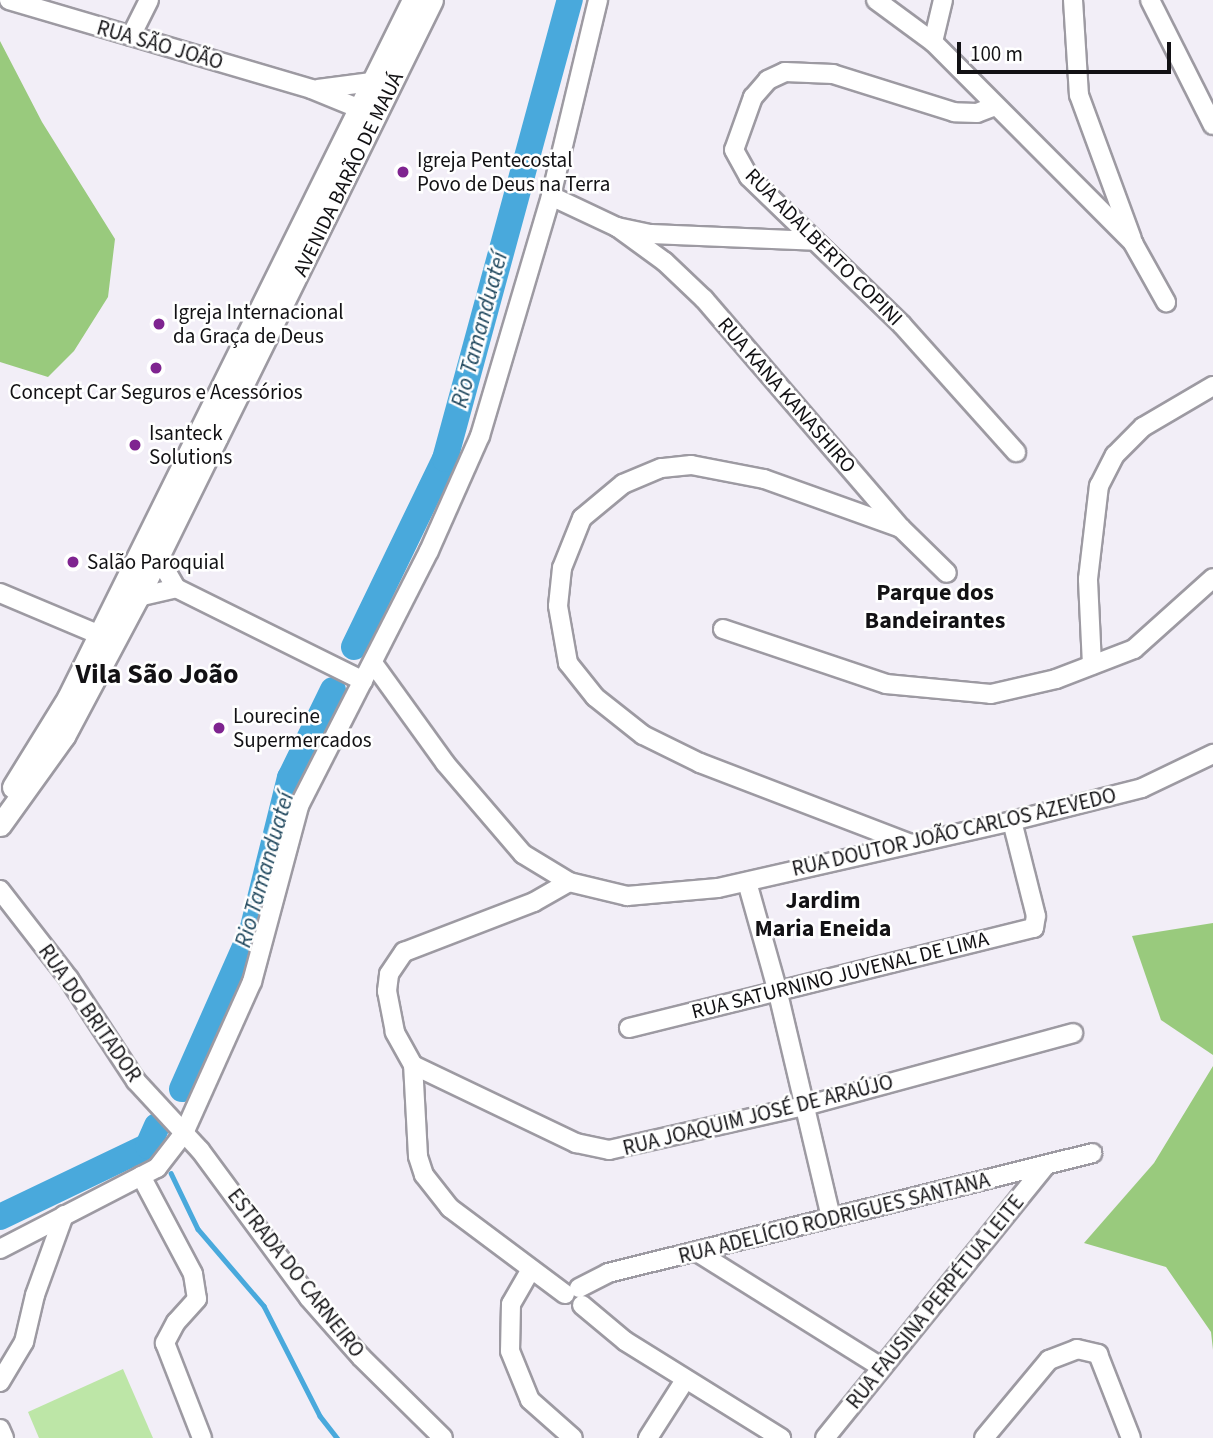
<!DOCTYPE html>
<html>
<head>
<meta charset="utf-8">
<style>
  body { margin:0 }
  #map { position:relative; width:1213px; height:1438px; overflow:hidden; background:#f2eef7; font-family:"Source Sans 3",sans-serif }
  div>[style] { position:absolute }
  .green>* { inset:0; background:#bde6a7 }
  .forest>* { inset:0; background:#99ca7d }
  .stream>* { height:4.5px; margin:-2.25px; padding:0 2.25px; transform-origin:2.25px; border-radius:2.25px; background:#49a9dc }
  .river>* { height:26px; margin:-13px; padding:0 13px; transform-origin:13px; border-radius:13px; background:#49a9dc }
  .roads { filter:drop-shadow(2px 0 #9d9aa2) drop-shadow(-2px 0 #9d9aa2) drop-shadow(0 2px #9d9aa2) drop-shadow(0 -2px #9d9aa2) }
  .minor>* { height:18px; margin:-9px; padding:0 9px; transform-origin:9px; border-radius:9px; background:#fff }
  .major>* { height:21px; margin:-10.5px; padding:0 10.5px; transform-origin:10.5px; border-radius:10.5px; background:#fff }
  .dots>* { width:19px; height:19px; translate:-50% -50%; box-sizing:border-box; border:4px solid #fff; border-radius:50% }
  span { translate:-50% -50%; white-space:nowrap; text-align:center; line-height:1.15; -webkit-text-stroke:5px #fff; paint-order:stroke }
  .street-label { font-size:21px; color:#121114 }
  .poi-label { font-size:21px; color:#121114 }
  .left { translate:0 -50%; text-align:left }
  .water-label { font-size:23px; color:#1f475d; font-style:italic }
  .quarter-label { font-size:24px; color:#121114; font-weight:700 }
  .district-label { font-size:28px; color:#121114; font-weight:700 }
  .scale { position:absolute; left:957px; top:42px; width:214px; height:32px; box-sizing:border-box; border:4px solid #121114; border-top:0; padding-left:9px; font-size:21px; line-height:24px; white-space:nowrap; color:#121114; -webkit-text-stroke:5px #fff; paint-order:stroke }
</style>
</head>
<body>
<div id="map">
  <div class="green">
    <i style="clip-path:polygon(123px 1369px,153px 1438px,39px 1438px,28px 1412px)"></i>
  </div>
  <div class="forest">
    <i style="clip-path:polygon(0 41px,42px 122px,115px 239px,108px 297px,74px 351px,48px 377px,0 362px)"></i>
    <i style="clip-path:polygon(1213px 923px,1213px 1055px,1161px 1020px,1132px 936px)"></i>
    <i style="clip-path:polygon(1213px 1066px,1213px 1350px,1211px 1332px,1166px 1267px,1084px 1243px,1154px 1163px)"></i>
  </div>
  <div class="stream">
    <i style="left:171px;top:1173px;width:62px;rotate:64.3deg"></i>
    <i style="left:198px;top:1229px;width:101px;rotate:49.4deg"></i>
    <i style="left:264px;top:1306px;width:123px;rotate:63deg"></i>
    <i style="left:320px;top:1416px;width:28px;rotate:52deg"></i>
  </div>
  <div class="river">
    <i style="left:354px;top:647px;width:209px;rotate:-64.2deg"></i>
    <i style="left:445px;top:459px;width:476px;rotate:-74.8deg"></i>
    <i style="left:182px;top:1089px;width:173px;rotate:-66.1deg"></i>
    <i style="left:252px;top:931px;width:158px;rotate:-76.1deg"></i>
    <i style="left:290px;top:778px;width:98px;rotate:-64deg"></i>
    <i style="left:0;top:1217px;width:164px;rotate:-25.6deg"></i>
    <i style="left:148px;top:1146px;width:22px;rotate:-66deg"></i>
  </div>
  <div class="roads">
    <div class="minor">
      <i style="left:9px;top:0;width:315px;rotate:16.4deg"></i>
      <i style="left:311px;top:89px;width:64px;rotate:22.1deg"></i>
      <i style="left:876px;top:0;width:71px;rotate:36.4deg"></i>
      <i style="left:933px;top:42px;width:284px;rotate:45.1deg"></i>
      <i style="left:1133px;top:243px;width:68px;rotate:60.8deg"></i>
      <i style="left:1073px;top:0;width:95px;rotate:86.4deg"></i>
      <i style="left:1079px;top:95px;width:153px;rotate:69.8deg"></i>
      <i style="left:1150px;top:0;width:140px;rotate:63.3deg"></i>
      <i style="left:131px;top:36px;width:40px;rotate:-63.4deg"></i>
      <i style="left:933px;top:42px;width:43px;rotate:-76.6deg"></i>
      <i style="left:318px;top:89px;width:54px;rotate:-7.4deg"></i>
      <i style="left:995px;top:106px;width:19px;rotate:159deg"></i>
      <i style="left:977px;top:113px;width:23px;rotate:-178deg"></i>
      <i style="left:954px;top:112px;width:127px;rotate:-162.6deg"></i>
      <i style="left:833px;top:74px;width:48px;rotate:-177.6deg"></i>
      <i style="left:785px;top:72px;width:19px;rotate:155deg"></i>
      <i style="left:768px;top:80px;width:23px;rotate:131deg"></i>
      <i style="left:753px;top:97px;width:56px;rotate:109.7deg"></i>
      <i style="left:734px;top:150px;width:31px;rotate:61deg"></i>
      <i style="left:749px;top:177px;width:213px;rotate:44deg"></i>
      <i style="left:902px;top:325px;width:171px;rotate:48.1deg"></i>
      <i style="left:551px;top:196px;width:73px;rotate:25.2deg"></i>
      <i style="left:617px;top:227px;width:35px;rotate:12deg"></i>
      <i style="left:651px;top:234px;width:164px;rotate:2.4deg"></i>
      <i style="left:617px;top:227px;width:59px;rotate:36.1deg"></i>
      <i style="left:665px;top:262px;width:54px;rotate:43.5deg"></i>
      <i style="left:704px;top:299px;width:302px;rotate:49.3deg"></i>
      <i style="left:901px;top:528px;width:64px;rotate:44.4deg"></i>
      <i style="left:901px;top:528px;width:145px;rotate:-160.3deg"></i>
      <i style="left:764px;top:479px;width:74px;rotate:-169.1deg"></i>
      <i style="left:691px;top:465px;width:30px;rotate:174deg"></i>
      <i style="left:661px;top:468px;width:41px;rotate:157.2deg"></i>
      <i style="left:623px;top:484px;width:53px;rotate:140.3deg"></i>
      <i style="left:582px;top:518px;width:54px;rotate:111.8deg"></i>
      <i style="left:562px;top:568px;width:38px;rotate:96deg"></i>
      <i style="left:558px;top:606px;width:58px;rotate:80deg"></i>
      <i style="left:568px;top:663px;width:43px;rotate:51.5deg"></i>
      <i style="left:595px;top:697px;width:61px;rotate:38.4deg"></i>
      <i style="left:643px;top:735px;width:64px;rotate:26.2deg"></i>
      <i style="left:700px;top:763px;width:223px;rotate:21deg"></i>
      <i style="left:156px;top:543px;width:12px;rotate:85deg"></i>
      <i style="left:157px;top:555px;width:38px;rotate:60deg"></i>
      <i style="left:176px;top:588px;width:209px;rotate:26.4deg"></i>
      <i style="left:0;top:593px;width:108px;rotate:22.8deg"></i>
      <i style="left:138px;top:597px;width:39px;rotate:-13deg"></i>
      <i style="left:723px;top:629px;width:172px;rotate:18.6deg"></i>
      <i style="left:886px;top:684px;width:105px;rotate:5.4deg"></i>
      <i style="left:991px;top:694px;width:67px;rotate:-13deg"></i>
      <i style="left:1056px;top:679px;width:84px;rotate:-21deg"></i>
      <i style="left:1134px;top:649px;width:106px;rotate:-41.9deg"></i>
      <i style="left:373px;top:663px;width:123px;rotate:54.2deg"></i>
      <i style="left:445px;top:763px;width:120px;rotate:49.4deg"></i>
      <i style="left:523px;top:854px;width:54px;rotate:31.3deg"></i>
      <i style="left:569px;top:882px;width:60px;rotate:13.6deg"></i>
      <i style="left:627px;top:896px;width:91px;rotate:-5deg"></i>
      <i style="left:718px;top:888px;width:302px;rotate:-12.8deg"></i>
      <i style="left:1012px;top:821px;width:134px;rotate:-14.2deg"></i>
      <i style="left:1142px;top:788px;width:79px;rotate:-25.6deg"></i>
      <i style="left:1092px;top:665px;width:86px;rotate:-92.7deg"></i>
      <i style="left:1088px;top:579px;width:94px;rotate:-83.3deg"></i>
      <i style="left:1099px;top:486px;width:35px;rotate:-63deg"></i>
      <i style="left:1115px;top:455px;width:40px;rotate:-45deg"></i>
      <i style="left:1143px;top:427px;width:81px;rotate:-30.4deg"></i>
      <i style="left:747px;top:882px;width:111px;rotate:74.3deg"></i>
      <i style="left:777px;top:989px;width:234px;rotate:76.7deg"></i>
      <i style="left:0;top:890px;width:113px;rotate:52.2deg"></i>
      <i style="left:69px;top:979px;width:122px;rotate:56.7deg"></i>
      <i style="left:136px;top:1081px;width:94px;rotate:47.2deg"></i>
      <i style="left:200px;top:1150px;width:184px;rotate:53.6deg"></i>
      <i style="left:309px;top:1298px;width:79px;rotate:48.6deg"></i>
      <i style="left:361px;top:1357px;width:115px;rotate:44.6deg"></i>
      <i style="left:629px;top:1028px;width:417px;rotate:-13.9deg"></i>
      <i style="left:1034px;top:928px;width:12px;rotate:-81deg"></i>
      <i style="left:1036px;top:916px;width:98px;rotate:-104.2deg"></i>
      <i style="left:413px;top:1065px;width:181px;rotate:25.6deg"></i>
      <i style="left:576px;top:1143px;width:34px;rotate:12deg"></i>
      <i style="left:609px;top:1150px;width:201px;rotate:-12.7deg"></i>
      <i style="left:805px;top:1106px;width:278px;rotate:-15.2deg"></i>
      <i style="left:141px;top:1176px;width:111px;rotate:62deg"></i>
      <i style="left:193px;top:1274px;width:25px;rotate:81deg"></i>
      <i style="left:197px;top:1299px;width:31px;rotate:132deg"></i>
      <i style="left:176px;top:1322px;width:24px;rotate:118deg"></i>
      <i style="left:165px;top:1343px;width:102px;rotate:68.7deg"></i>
      <i style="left:0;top:1249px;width:177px;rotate:-27.3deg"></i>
      <i style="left:157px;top:1168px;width:44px;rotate:-52.4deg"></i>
      <i style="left:184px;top:1133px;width:166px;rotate:-65.8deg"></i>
      <i style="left:252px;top:982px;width:182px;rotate:-75deg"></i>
      <i style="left:299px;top:806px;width:286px;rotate:-63deg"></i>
      <i style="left:429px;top:551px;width:126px;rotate:-66.1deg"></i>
      <i style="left:480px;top:436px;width:250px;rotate:-73.5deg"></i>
      <i style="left:551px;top:196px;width:202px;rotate:-76.5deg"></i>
      <i style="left:697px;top:1252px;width:217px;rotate:32deg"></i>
      <i style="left:530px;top:1271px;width:38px;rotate:120deg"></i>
      <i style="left:511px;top:1304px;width:47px;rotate:91.2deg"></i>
      <i style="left:510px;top:1351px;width:53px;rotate:67.8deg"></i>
      <i style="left:530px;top:1400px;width:57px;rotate:41.5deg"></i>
      <i style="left:579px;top:1288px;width:33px;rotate:-27deg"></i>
      <i style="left:608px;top:1273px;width:499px;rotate:-13.9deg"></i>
      <i style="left:565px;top:1294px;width:144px;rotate:-143.2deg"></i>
      <i style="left:450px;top:1208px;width:42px;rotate:-128.2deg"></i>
      <i style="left:424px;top:1175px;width:20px;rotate:-108deg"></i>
      <i style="left:418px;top:1156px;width:91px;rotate:-93.1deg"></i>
      <i style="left:413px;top:1065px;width:38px;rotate:-119deg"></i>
      <i style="left:395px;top:1032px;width:42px;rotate:-101deg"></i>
      <i style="left:387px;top:991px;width:17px;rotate:-83deg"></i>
      <i style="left:389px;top:974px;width:27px;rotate:-56deg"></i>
      <i style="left:404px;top:952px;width:139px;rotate:-21deg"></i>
      <i style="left:534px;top:902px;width:40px;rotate:-29.7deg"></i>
      <i style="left:582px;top:1305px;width:56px;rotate:39.9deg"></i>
      <i style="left:625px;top:1341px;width:184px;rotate:31.9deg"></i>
      <i style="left:0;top:1382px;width:47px;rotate:-59deg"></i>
      <i style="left:24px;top:1342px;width:48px;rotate:-76.8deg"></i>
      <i style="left:35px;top:1295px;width:85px;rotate:-70.1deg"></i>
      <i style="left:0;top:1429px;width:10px;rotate:66deg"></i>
      <i style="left:648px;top:1438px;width:69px;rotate:-57.5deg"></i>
      <i style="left:825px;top:1438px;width:350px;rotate:-51deg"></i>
      <i style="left:984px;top:1438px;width:102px;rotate:-50.2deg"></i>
      <i style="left:1049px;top:1360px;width:30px;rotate:-21deg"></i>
      <i style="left:1077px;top:1349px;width:22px;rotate:13deg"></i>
      <i style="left:1098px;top:1354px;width:90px;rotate:68.6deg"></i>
    </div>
    <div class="major">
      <i style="left:13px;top:787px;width:105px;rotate:-58.3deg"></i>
      <i style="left:68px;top:698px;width:779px;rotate:-63.7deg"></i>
      <i style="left:0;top:825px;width:110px;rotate:-54.3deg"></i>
      <i style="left:64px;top:736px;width:157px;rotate:-62deg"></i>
      <i style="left:138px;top:597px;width:665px;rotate:-63.78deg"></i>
    </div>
  </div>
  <div class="dots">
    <i style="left:403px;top:172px;background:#7f2490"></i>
    <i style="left:159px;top:324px;background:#7f2490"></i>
    <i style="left:156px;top:368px;background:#7f2490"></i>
    <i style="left:135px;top:445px;background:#7f2490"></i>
    <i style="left:73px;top:562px;background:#7f2490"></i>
    <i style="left:219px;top:728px;background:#7f2490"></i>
  </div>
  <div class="street-label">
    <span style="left:160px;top:45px;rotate:16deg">RUA SÃO JOÃO</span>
    <span style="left:348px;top:174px;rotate:-64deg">AVENIDA BARÃO DE MAUÁ</span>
    <span style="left:824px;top:247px;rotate:45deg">RUA ADALBERTO COPINI</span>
    <span style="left:787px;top:395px;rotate:49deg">RUA KANA KANASHIRO</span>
    <span style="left:954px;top:832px;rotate:-13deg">RUA DOUTOR JOÃO CARLOS AZEVEDO</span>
    <span style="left:840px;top:975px;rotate:-14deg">RUA SATURNINO JUVENAL DE LIMA</span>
    <span style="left:90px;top:1013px;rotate:55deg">RUA DO BRITADOR</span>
    <span style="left:758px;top:1115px;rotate:-14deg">RUA JOAQUIM JOSÉ DE ARAÚJO</span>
    <span style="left:834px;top:1218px;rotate:-14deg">RUA ADELÍCIO RODRIGUES SANTANA</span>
    <span style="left:296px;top:1273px;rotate:52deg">ESTRADA DO CARNEIRO</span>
    <span style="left:935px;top:1302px;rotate:-51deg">RUA FAUSINA PERPÉTUA LEITE</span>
  </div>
  <div class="poi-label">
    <span class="left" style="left:417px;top:172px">Igreja Pentecostal<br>Povo de Deus na Terra</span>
    <span class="left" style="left:173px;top:324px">Igreja Internacional<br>da Graça de Deus</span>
    <span style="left:156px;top:392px">Concept Car Seguros e Acessórios</span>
    <span class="left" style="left:149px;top:445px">Isanteck<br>Solutions</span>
    <span class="left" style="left:87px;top:562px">Salão Paroquial</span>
    <span class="left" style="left:233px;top:728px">Lourecine<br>Supermercados</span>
  </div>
  <div class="water-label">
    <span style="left:480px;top:330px;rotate:-75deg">Rio Tamanduateí</span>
    <span style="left:265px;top:870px;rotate:-74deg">Rio Tamanduateí</span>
  </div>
  <div class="quarter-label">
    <span style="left:935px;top:607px">Parque dos<br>Bandeirantes</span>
    <span style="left:823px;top:915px">Jardim<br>Maria Eneida</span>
  </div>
  <div class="district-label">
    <span style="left:157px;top:674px">Vila São João</span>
  </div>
  <div class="scale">100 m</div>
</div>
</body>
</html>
